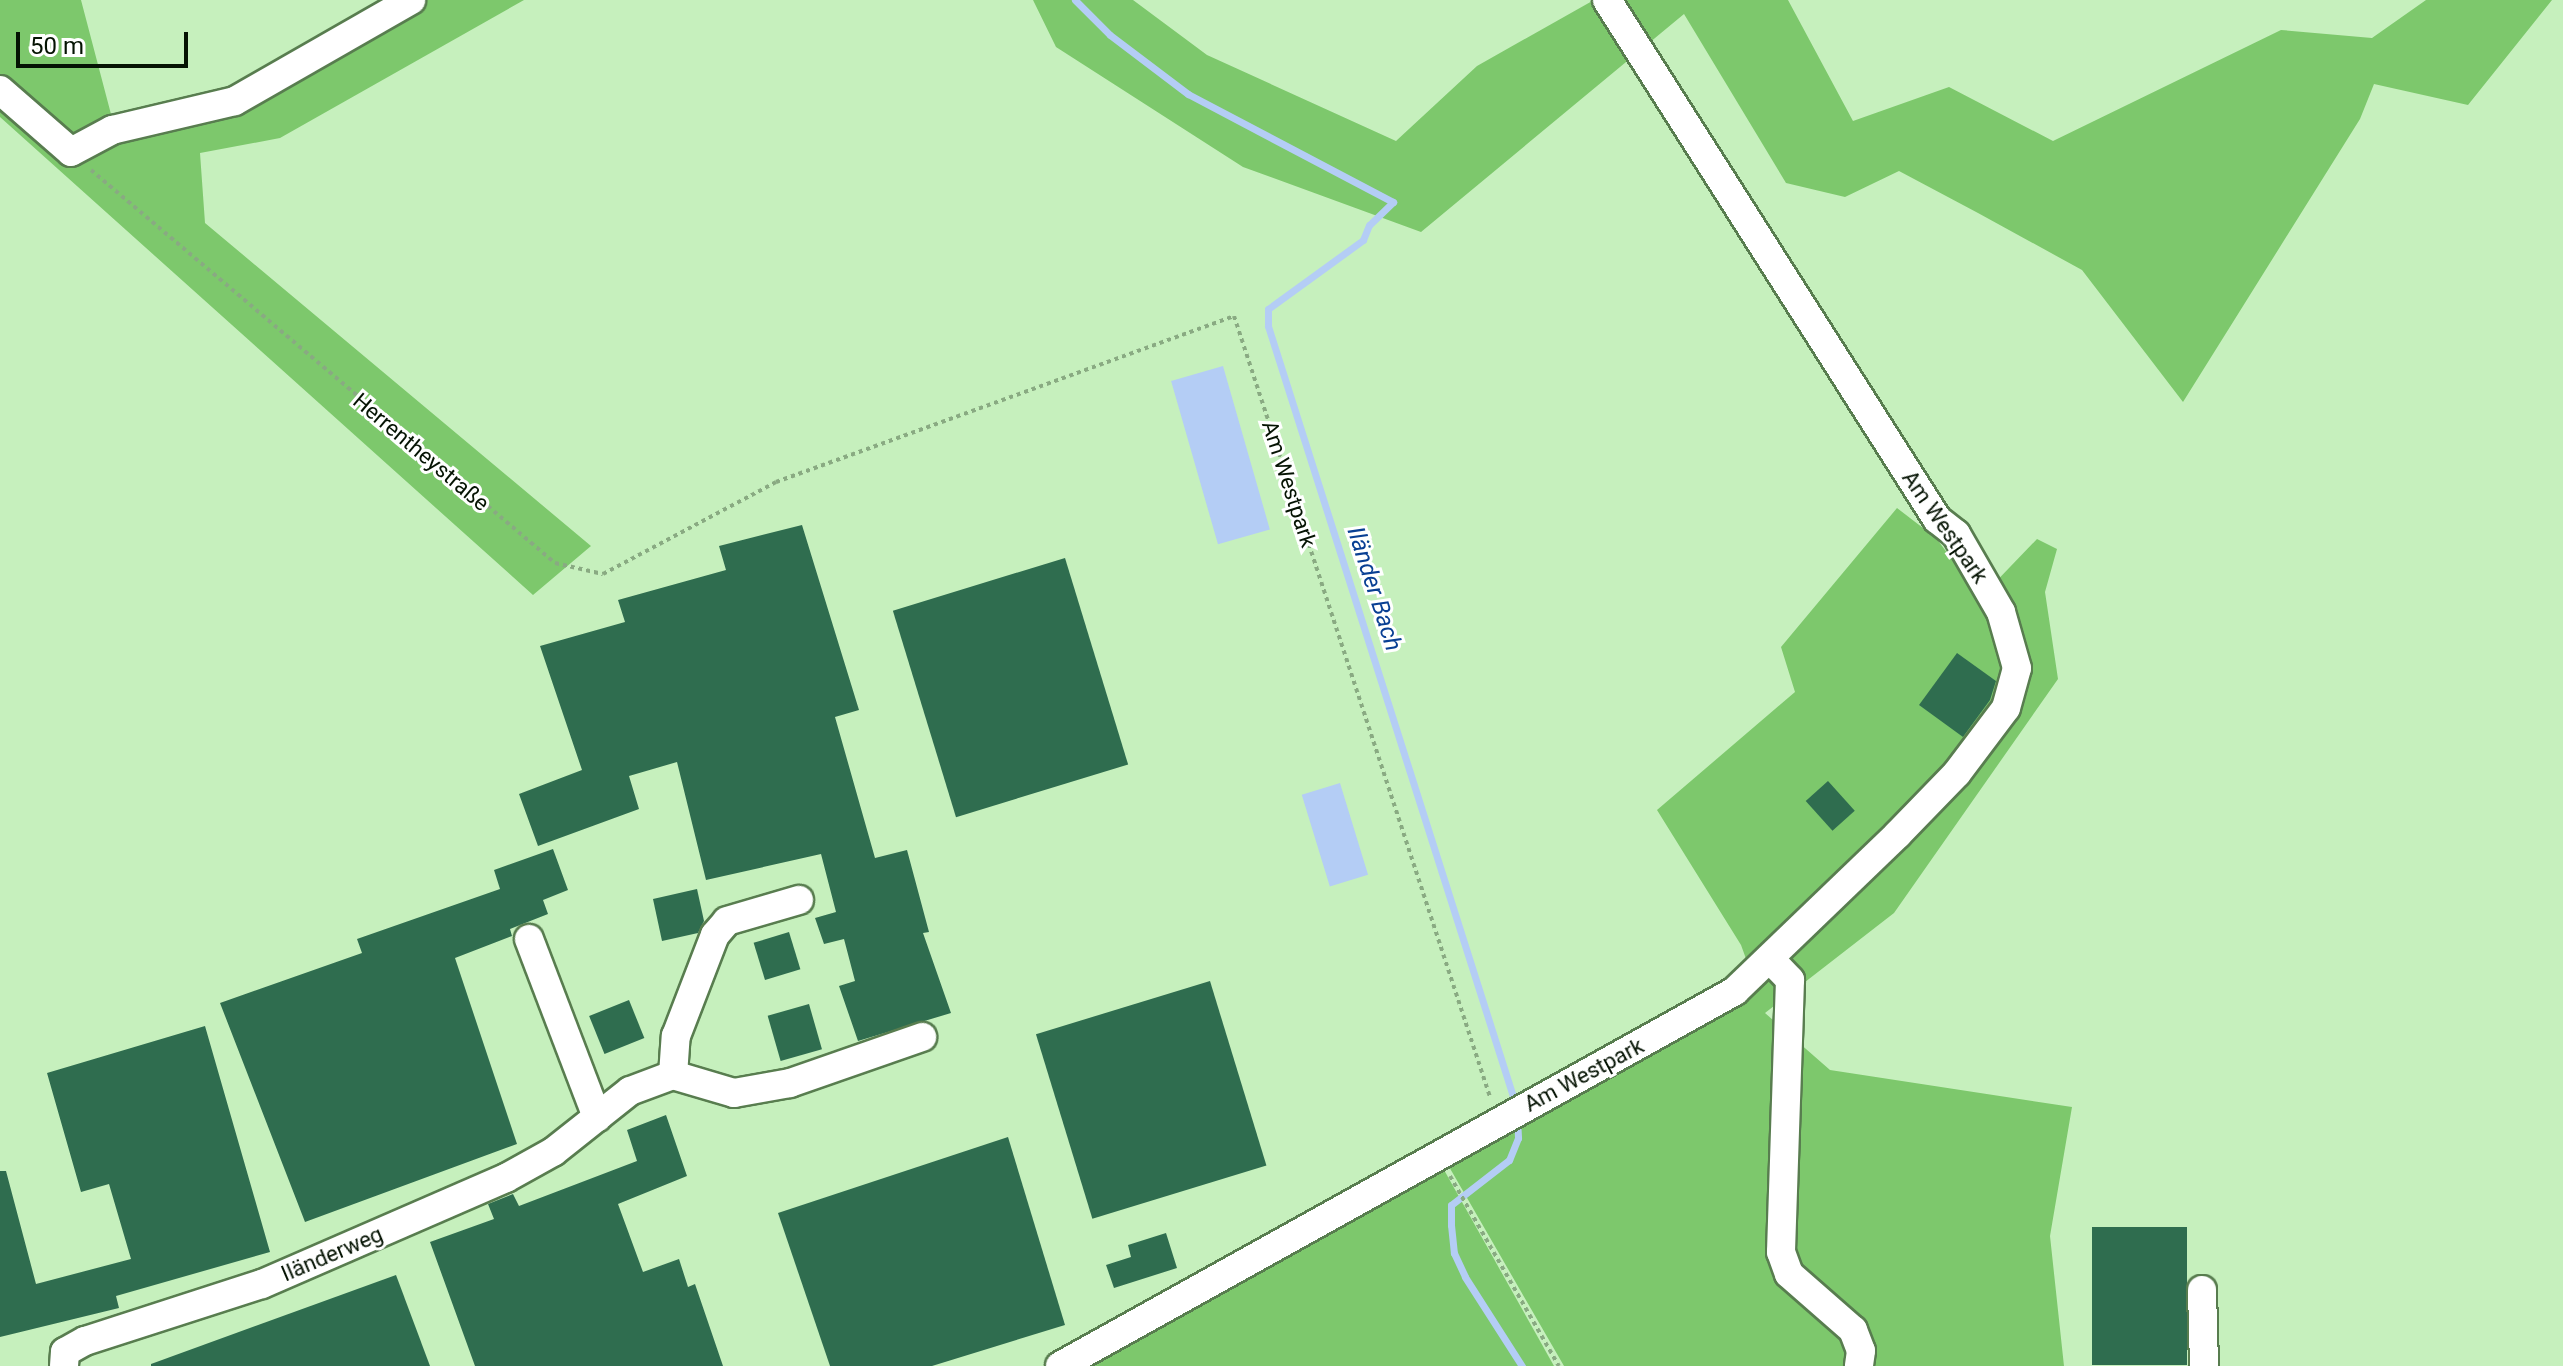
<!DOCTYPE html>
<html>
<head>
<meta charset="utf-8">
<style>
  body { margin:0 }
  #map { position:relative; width:2563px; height:1366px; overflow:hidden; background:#c6f0bd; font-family:Roboto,sans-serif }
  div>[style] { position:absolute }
  .green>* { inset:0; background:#7dc86c }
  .water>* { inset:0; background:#b4cdf5; transform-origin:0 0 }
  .stream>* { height:7px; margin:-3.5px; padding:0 3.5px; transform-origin:3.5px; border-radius:3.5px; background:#b4cdf5 }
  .building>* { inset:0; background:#2f6d4f; transform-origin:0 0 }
  .path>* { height:4px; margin-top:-2px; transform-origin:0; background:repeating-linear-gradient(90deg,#89aa82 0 4px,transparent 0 8px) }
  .roads { filter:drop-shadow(2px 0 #587d4f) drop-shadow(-2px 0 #587d4f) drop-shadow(0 2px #587d4f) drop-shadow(0 -2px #587d4f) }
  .minor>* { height:28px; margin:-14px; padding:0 14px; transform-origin:14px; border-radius:14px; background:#fff }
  span { translate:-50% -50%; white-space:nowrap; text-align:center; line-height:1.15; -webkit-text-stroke:6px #fff; paint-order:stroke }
  .street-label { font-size:22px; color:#051303 }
  .water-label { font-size:24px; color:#083f93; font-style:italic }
  .scale { position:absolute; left:16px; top:32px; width:172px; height:36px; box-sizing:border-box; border:4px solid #051303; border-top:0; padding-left:10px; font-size:24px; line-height:28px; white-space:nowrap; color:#051303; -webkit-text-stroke:6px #fff; paint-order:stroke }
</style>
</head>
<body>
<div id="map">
  <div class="green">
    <i style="clip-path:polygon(0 0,81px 0,112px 118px,246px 87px,394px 0,524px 0,280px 138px,200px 153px,205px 223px,591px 546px,533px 595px,0 117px)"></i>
    <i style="clip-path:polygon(1033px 0,1133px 0,1207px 55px,1396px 141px,1477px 66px,1594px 0,1788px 0,1853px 121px,1949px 87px,2053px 141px,2281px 30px,2372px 38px,2426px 0,2552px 0,2468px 105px,2374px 84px,2360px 119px,2183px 402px,2082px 270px,1978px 213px,1899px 171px,1845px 197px,1786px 183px,1684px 14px,1421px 232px,1243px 167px,1056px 47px)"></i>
    <i style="clip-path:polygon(1897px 508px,1936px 538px,1966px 578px,1985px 593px,2037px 539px,2057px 549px,2045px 592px,2058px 679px,1894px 913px,1765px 1013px,1830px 1070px,2072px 1107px,2050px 1236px,2064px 1366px,1564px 1366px,1444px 1158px,1757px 989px,1741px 945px,1657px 810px,1795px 692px,1781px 647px)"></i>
    <i style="clip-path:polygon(1439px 1161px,1554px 1366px,1067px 1366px)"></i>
  </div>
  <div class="water">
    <i style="left:1223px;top:366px;width:170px;height:54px;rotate:74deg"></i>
    <i style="left:1340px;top:783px;width:96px;height:40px;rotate:73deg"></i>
  </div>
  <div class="stream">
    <i style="left:1075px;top:0;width:49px;rotate:45deg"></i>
    <i style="left:1110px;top:35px;width:98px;rotate:37.1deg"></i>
    <i style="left:1188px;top:94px;width:232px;rotate:27.8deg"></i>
    <i style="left:1393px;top:202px;width:33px;rotate:136deg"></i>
    <i style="left:1369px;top:225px;width:16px;rotate:112deg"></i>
    <i style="left:1363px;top:240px;width:117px;rotate:144deg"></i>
    <i style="left:1268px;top:309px;width:17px;rotate:90deg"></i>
    <i style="left:1268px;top:326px;width:818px;rotate:72.36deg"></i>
    <i style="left:1517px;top:1118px;width:20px;rotate:87deg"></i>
    <i style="left:1518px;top:1138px;width:24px;rotate:112deg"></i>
    <i style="left:1509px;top:1160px;width:73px;rotate:142.2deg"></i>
    <i style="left:1451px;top:1205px;width:20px;rotate:90deg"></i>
    <i style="left:1451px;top:1225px;width:28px;rotate:84deg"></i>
    <i style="left:1454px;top:1253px;width:26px;rotate:65deg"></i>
    <i style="left:1465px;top:1277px;width:106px;rotate:57.4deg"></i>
  </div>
  <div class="building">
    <i style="clip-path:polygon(802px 525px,859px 710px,835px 717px,875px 858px,907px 850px,929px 932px,923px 933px,951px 1013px,858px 1041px,839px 986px,855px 981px,844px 939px,824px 944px,815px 918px,836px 912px,821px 854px,706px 880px,677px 762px,629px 776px,639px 809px,538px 846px,519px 794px,582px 770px,540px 646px,625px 622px,618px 600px,726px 570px,719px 546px)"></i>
    <i style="left:1065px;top:558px;width:216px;height:180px;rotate:73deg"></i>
    <i style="clip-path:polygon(1957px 653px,1996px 681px,1990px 700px,1963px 737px,1919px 705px)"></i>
    <i style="left:1828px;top:781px;width:40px;height:30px;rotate:48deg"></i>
    <i style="clip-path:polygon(553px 849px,568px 890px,543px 900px,548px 914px,510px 929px,512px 936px,455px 958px,517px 1144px,305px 1222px,220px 1003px,362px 953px,357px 939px,500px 889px,494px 870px)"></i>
    <i style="clip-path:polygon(697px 889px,704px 921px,698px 933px,662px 941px,653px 899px)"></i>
    <i style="left:789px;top:932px;width:39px;height:37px;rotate:73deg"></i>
    <i style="left:1210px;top:981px;width:193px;height:182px;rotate:73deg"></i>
    <i style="left:629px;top:1000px;width:41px;height:43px;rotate:68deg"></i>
    <i style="left:809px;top:1004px;width:47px;height:43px;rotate:74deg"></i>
    <i style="clip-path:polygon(205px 1026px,270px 1252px,116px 1296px,119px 1308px,0 1337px,0 1171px,6px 1171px,36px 1284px,131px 1259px,109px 1184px,81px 1192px,47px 1073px)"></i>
    <i style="clip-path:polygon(666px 1115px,687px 1176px,618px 1204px,643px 1272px,679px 1259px,688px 1287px,695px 1284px,723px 1366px,475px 1366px,430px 1242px,494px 1219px,488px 1204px,513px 1194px,519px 1206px,637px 1161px,627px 1130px)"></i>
    <i style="clip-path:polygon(1008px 1137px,1065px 1325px,932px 1366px,830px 1366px,778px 1213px)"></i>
    <i style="left:2187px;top:1227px;width:138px;height:95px;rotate:90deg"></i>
    <i style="clip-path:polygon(1166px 1233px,1177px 1268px,1114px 1288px,1106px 1265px,1131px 1257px,1128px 1245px)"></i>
    <i style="clip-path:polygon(396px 1275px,430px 1366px,151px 1366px,151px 1364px)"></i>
  </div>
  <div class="path">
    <i style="left:91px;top:170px;width:608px;rotate:40.26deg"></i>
    <i style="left:555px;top:563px;width:49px;rotate:12.9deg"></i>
    <i style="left:603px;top:574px;width:196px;rotate:-28deg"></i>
    <i style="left:776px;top:482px;width:487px;rotate:-19.9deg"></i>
    <i style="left:1234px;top:316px;width:822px;rotate:71.85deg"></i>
    <i style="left:1450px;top:1176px;width:219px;rotate:60.2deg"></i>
  </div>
  <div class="roads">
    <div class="minor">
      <i style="left:0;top:90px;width:94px;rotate:41.1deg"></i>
      <i style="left:71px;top:152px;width:47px;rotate:-28.2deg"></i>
      <i style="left:112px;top:130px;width:126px;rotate:-13.3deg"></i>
      <i style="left:235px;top:101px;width:203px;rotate:-29.8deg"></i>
      <i style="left:529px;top:939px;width:191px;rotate:69.1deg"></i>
      <i style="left:1770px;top:959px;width:29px;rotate:46deg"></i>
      <i style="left:1790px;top:980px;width:272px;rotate:91.9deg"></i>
      <i style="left:1781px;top:1252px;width:23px;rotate:70deg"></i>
      <i style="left:1789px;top:1274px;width:85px;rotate:41.2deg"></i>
      <i style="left:1853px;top:1330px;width:22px;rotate:69deg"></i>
      <i style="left:1861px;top:1351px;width:15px;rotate:98deg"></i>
      <i style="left:673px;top:1075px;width:39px;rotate:-86deg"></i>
      <i style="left:676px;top:1036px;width:108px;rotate:-68.9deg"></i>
      <i style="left:715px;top:935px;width:18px;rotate:-49deg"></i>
      <i style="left:727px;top:921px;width:75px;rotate:-16.3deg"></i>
      <i style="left:2202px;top:1290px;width:76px;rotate:88.5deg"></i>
      <i style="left:64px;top:1366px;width:14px;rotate:-86deg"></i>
      <i style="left:65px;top:1352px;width:23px;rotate:-29deg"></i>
      <i style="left:85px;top:1341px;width:186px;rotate:-17.9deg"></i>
      <i style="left:262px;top:1284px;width:266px;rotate:-23.5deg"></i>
      <i style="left:506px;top:1178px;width:54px;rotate:-29deg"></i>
      <i style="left:553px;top:1152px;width:98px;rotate:-38.4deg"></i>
      <i style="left:630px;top:1091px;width:46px;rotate:-20.4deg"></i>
      <i style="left:673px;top:1075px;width:64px;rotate:16.4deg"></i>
      <i style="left:734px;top:1093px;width:57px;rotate:-10.1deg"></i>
      <i style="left:790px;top:1083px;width:140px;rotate:-19.2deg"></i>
      <i style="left:1060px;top:1366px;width:772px;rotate:-29.05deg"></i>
      <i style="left:1735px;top:991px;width:225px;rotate:-43.9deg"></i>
      <i style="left:1897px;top:835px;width:86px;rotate:-45.9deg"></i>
      <i style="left:1957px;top:773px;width:81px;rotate:-53deg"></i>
      <i style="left:2006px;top:708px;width:41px;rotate:-74.6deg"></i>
      <i style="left:2017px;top:668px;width:58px;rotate:-105.9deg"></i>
      <i style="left:2001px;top:612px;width:90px;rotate:-120deg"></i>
      <i style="left:1956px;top:534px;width:24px;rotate:-142deg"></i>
      <i style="left:1937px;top:519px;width:615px;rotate:-122.45deg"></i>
    </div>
  </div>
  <div class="street-label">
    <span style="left:421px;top:452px;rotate:40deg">Herrentheystraße</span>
    <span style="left:1289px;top:484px;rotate:72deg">Am Westpark</span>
    <span style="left:1945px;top:527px;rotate:55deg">Am Westpark</span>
    <span style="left:1584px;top:1075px;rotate:-28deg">Am Westpark</span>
    <span style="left:332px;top:1254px;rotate:-23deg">Iländerweg</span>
  </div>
  <div class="water-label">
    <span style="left:1374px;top:589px;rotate:72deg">Iländer Bach</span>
  </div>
  <div class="scale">50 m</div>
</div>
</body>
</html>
